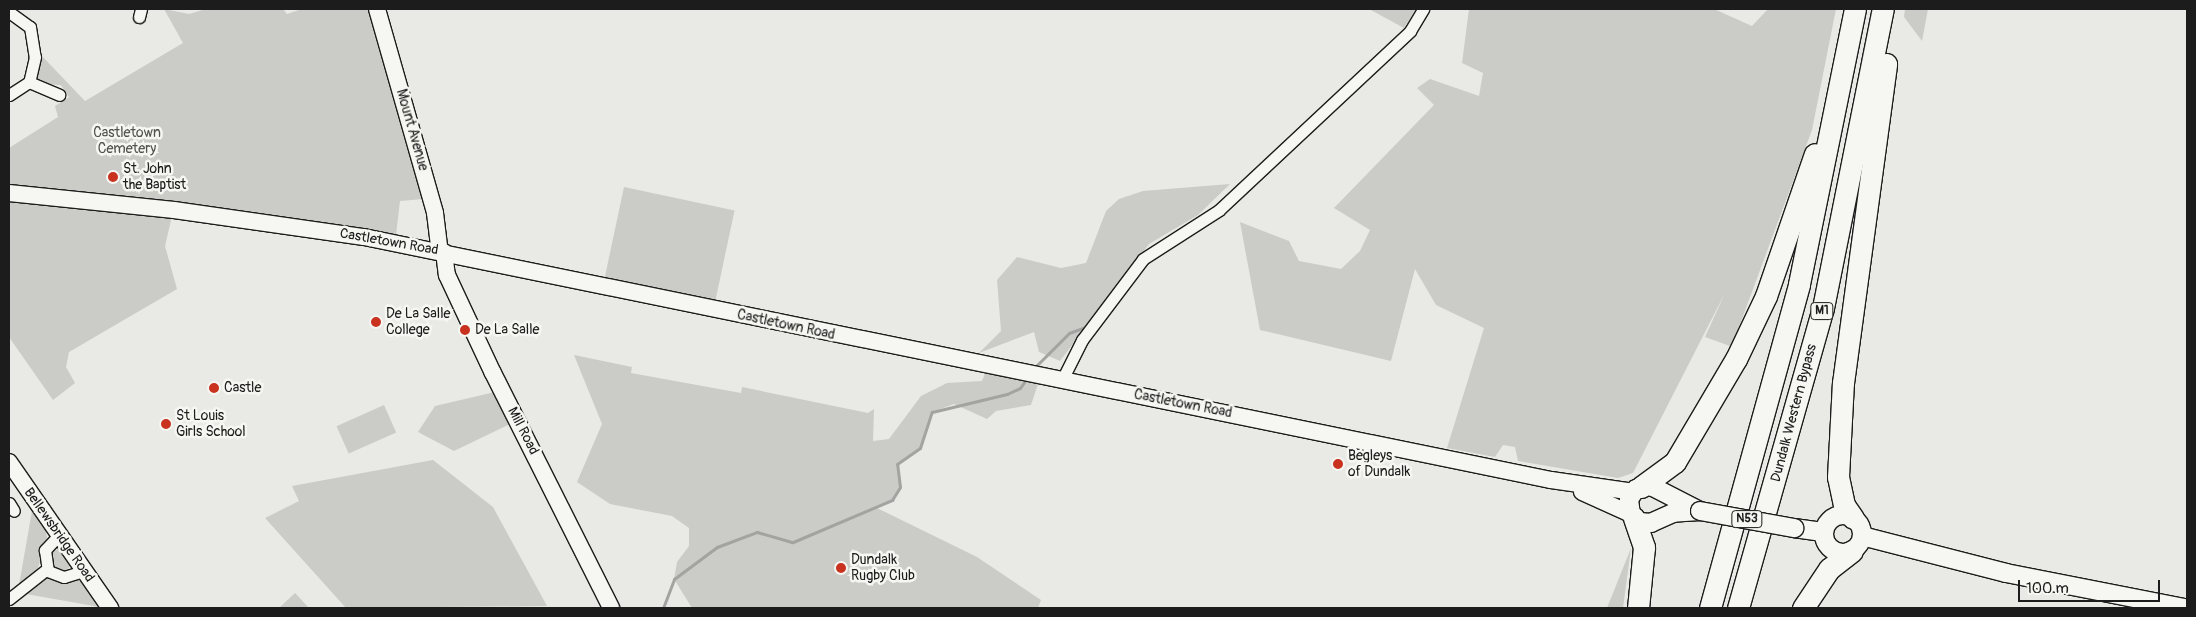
<!DOCTYPE html>
<html>
<head>
<meta charset="utf-8">
<style>
  body { margin:0 }
  #map { position:relative; width:2196px; height:617px; overflow:hidden; background:#e9e9e5; font-family:Pangolin,sans-serif }
  div>[style] { position:absolute }
  .green>* { inset:0; background:#cbcbc7; transform-origin:0 0 }
  .round { border-radius:50% }
  .stream>* { height:3px; margin:-1.5px; padding:0 1.5px; transform-origin:1.5px; border-radius:1.5px; background:#a3a3a1 }
  .roads { filter:drop-shadow(1px 0 #1c1c1c) drop-shadow(-1px 0 #1c1c1c) drop-shadow(0 1px #1c1c1c) drop-shadow(0 -1px #1c1c1c) }
  .street>* { height:11px; margin:-5.5px; padding:0 5.5px; transform-origin:5.5px; border-radius:5.5px; background:#f6f6f2 }
  .secondary>* { height:16px; margin:-8px; padding:0 8px; transform-origin:8px; border-radius:8px; background:#f6f6f2 }
  .primary>* { height:18px; margin:-9px; padding:0 9px; transform-origin:9px; border-radius:9px; background:#f6f6f2 }
  .primary>.ring { margin:-9px; padding:0; box-sizing:content-box; background:none; border:18px solid #f6f6f2; border-radius:50% }
  .highway>* { height:21px; margin:-10.5px; padding:0 10.5px; transform-origin:10.5px; border-radius:10.5px; background:#f6f6f2 }
  .bridges { filter:drop-shadow(1px 0 #1c1c1c) drop-shadow(-1px 0 #1c1c1c) drop-shadow(0 1px #1c1c1c) drop-shadow(0 -1px #1c1c1c) }
  .primary-bridge>* { height:18px; margin:-9px; padding:0 9px; transform-origin:9px; border-radius:9px; background:#f6f6f2 }
  .dots>* { width:14px; height:14px; translate:-50% -50%; box-sizing:border-box; border:2px solid #f6f6f2; border-radius:50% }
  span { translate:-50% -50%; white-space:nowrap; text-align:center; line-height:1.15; -webkit-text-stroke:5px #f6f6f2; paint-order:stroke }
  .shield-label span { padding:1px 4px; background:#f6f6f2; border:1px solid; border-radius:4px; -webkit-text-stroke-width:0 }
  .shield-label { font-size:12px; color:#1c1c1c; font-weight:700 }
  .street-label { font-size:14px; color:#1c1c1c }
  .park-label { font-size:14px; color:#51514f }
  .poi-label { font-size:14px; color:#1c1c1c }
  .left { translate:0 -50%; text-align:left }
  .frame { position:absolute; inset:0; border:10px solid #1c1c1c; pointer-events:none }
  .scale { position:absolute; left:2018px; top:580px; width:142px; height:22px; box-sizing:border-box; border:2px solid #1c1c1c; border-top:0; padding-left:6px; font-size:15px; line-height:18px; white-space:nowrap; color:#1c1c1c; -webkit-text-stroke:4px #f6f6f2; paint-order:stroke }
</style>
</head>
<body>
<div id="map">
  <div class="green">
    <i style="clip-path:polygon(164px 9px,189px 14px,206px 9px,283px 9px,287px 14px,302px 9px,369px 9px,423px 199px,400px 201px,396px 235px,207px 207px,9px 188px,9px 148px,58px 117px,55px 106px,69px 97px,61px 85px,43px 84px,36px 77px,40px 54px,85px 101px,183px 43px)"></i>
    <i style="clip-path:polygon(1369px 9px,1416px 9px,1404px 28px)"></i>
    <i style="clip-path:polygon(1469px 9px,1714px 9px,1752px 26px,1768px 9px,1836px 9px,1812px 130px,1736px 335px,1730px 346px,1705px 337px,1725px 293px,1633px 473px,1618px 478px,1518px 461px,1515px 447px,1503px 445px,1495px 457px,1447px 448px,1484px 328px,1436px 305px,1415px 269px,1391px 361px,1260px 330px,1240px 222px,1289px 241px,1299px 261px,1341px 269px,1360px 251px,1370px 230px,1334px 208px,1434px 105px,1417px 88px,1430px 79px,1479px 96px,1483px 73px,1462px 63px)"></i>
    <i style="clip-path:polygon(1905px 9px,1928px 9px,1922px 41px,1904px 17px)"></i>
    <i style="clip-path:polygon(1230px 184px,1198px 215px,1149px 244px,1060px 361px,1039px 352px,1034px 332px,979px 353px,1001px 331px,997px 280px,1017px 257px,1061px 268px,1086px 263px,1106px 211px,1119px 199px,1143px 191px)"></i>
    <i style="left:624px;top:187px;width:113px;height:93px;rotate:12deg"></i>
    <i style="clip-path:polygon(9px 201px,172px 216px,165px 246px,177px 289px,69px 352px,66px 367px,75px 383px,53px 400px,9px 337px)"></i>
    <i style="clip-path:polygon(574px 355px,632px 367px,631px 373px,741px 393px,742px 387px,868px 413px,874px 409px,873px 441px,889px 439px,921px 396px,947px 383px,982px 381px,986px 371px,1039px 381px,1031px 405px,996px 411px,987px 419px,954px 404px,932px 412px,920px 448px,897px 464px,900px 487px,892px 500px,877px 508px,977px 557px,1041px 600px,1038px 608px,692px 608px,674px 579px,677px 562px,689px 546px,689px 528px,672px 516px,610px 504px,577px 482px,602px 424px)"></i>
    <i style="clip-path:polygon(495px 392px,510px 424px,454px 451px,418px 432px,435px 406px)"></i>
    <i style="left:384px;top:405px;width:30px;height:52px;rotate:66deg"></i>
    <i style="clip-path:polygon(433px 460px,493px 507px,547px 606px,346px 608px,265px 518px,299px 501px,292px 486px)"></i>
    <i style="clip-path:polygon(32px 511px,45px 527px,47px 538px,37px 571px,19px 585px)"></i>
    <i style="clip-path:polygon(1631px 548px,1623px 608px,1607px 608px)"></i>
    <i class="round" style="left:50px;top:549px;width:22px;height:22px"></i>
    <i style="clip-path:polygon(43px 578px,83px 578px,105px 608px,26px 594px)"></i>
    <i style="clip-path:polygon(295px 593px,309px 608px,279px 608px)"></i>
  </div>
  <div class="stream">
    <i style="left:1033px;top:369px;width:51px;rotate:-45deg"></i>
    <i style="left:1069px;top:333px;width:20px;rotate:-20deg"></i>
    <i style="left:663px;top:608px;width:31px;rotate:-69deg"></i>
    <i style="left:674px;top:579px;width:54px;rotate:-36.7deg"></i>
    <i style="left:717px;top:547px;width:43px;rotate:-20.6deg"></i>
    <i style="left:757px;top:532px;width:37px;rotate:16deg"></i>
    <i style="left:793px;top:542px;width:108px;rotate:-23deg"></i>
    <i style="left:892px;top:500px;width:15px;rotate:-58deg"></i>
    <i style="left:900px;top:487px;width:23px;rotate:-97deg"></i>
    <i style="left:897px;top:464px;width:28px;rotate:-35deg"></i>
    <i style="left:920px;top:448px;width:38px;rotate:-72deg"></i>
    <i style="left:932px;top:412px;width:77px;rotate:-13.5deg"></i>
    <i style="left:1007px;top:394px;width:14px;rotate:-25deg"></i>
    <i style="left:1020px;top:388px;width:12px;rotate:-55deg"></i>
  </div>
  <div class="roads">
    <div class="street">
      <i style="left:9px;top:12px;width:26px;rotate:36deg"></i>
      <i style="left:30px;top:27px;width:30px;rotate:81deg"></i>
      <i style="left:35px;top:57px;width:26px;rotate:103deg"></i>
      <i style="left:29px;top:82px;width:24px;rotate:147deg"></i>
      <i style="left:139px;top:17px;width:8px;rotate:-76deg"></i>
      <i style="left:29px;top:82px;width:33px;rotate:23deg"></i>
      <i style="left:1062px;top:380px;width:45px;rotate:-63.4deg"></i>
      <i style="left:1082px;top:340px;width:101px;rotate:-53deg"></i>
      <i style="left:1143px;top:259px;width:90px;rotate:-32.8deg"></i>
      <i style="left:1219px;top:210px;width:262px;rotate:-43.1deg"></i>
      <i style="left:1410px;top:31px;width:26px;rotate:-59deg"></i>
      <i style="left:9px;top:503px;width:9px;rotate:58deg"></i>
      <i style="left:59px;top:535px;width:21px;rotate:133deg"></i>
      <i style="left:45px;top:550px;width:21px;rotate:82deg"></i>
      <i style="left:48px;top:571px;width:17px;rotate:21deg"></i>
      <i style="left:64px;top:577px;width:21px;rotate:-17deg"></i>
      <i style="left:9px;top:599px;width:48px;rotate:-38.3deg"></i>
    </div>
    <div class="secondary">
      <i style="left:377px;top:9px;width:212px;rotate:74.1deg"></i>
      <i style="left:435px;top:213px;width:38px;rotate:83deg"></i>
      <i style="left:9px;top:193px;width:166px;rotate:5.9deg"></i>
      <i style="left:174px;top:210px;width:192px;rotate:8.1deg"></i>
      <i style="left:364px;top:237px;width:1212px;rotate:11.57deg"></i>
      <i style="left:1551px;top:480px;width:84px;rotate:8.2deg"></i>
      <i style="left:444px;top:252px;width:23px;rotate:83deg"></i>
      <i style="left:447px;top:275px;width:108px;rotate:64.9deg"></i>
      <i style="left:493px;top:373px;width:263px;rotate:63.3deg"></i>
      <i style="left:9px;top:462px;width:178px;rotate:55.3deg"></i>
      <i style="left:1582px;top:492px;width:54px;rotate:24.2deg"></i>
    </div>
    <div class="primary">
      <i style="left:1647px;top:486px;width:6px;rotate:9deg"></i>
      <i style="left:1653px;top:487px;width:53px;rotate:27.1deg"></i>
      <i style="left:1700px;top:511px;width:27px;rotate:176deg"></i>
      <i style="left:1673px;top:513px;width:24px;rotate:156deg"></i>
      <i style="left:1651px;top:523px;width:12px;rotate:-175deg"></i>
      <i style="left:1639px;top:522px;width:11px;rotate:-135deg"></i>
      <i style="left:1631px;top:514px;width:15px;rotate:-98deg"></i>
      <i style="left:1629px;top:499px;width:12px;rotate:-55deg"></i>
      <i style="left:1636px;top:489px;width:11px;rotate:-15deg"></i>
      <i class="ring" style="left:1824px;top:515px;width:20px;height:20px"></i>
      <i style="left:1794px;top:528px;width:29px;rotate:8deg"></i>
      <i style="left:1862px;top:536px;width:149px;rotate:14.4deg"></i>
      <i style="left:2006px;top:573px;width:182px;rotate:11.1deg"></i>
    </div>
    <div class="highway">
      <i style="left:1641px;top:487px;width:42px;rotate:-36.3deg"></i>
      <i style="left:1675px;top:462px;width:120px;rotate:-59.4deg"></i>
      <i style="left:1736px;top:359px;width:70px;rotate:-64.5deg"></i>
      <i style="left:1766px;top:296px;width:150px;rotate:-71deg"></i>
      <i style="left:1634px;top:518px;width:31px;rotate:71deg"></i>
      <i style="left:1644px;top:547px;width:61px;rotate:95.6deg"></i>
      <i style="left:1853px;top:518px;width:16px;rotate:-125deg"></i>
      <i style="left:1844px;top:505px;width:29px;rotate:-102deg"></i>
      <i style="left:1838px;top:477px;width:94px;rotate:-87deg"></i>
      <i style="left:1843px;top:383px;width:322px;rotate:-82.3deg"></i>
      <i style="left:1710px;top:608px;width:336px;rotate:-74.6deg"></i>
      <i style="left:1799px;top:284px;width:281px;rotate:-78.5deg"></i>
      <i style="left:1738px;top:608px;width:312px;rotate:-74.2deg"></i>
      <i style="left:1823px;top:308px;width:305px;rotate:-78.7deg"></i>
      <i style="left:1803px;top:608px;width:47px;rotate:-56.3deg"></i>
      <i style="left:1829px;top:569px;width:29px;rotate:-38deg"></i>
    </div>
  </div>
  <div class="bridges">
    <div class="primary-bridge">
      <i style="left:1700px;top:511px;width:96px;rotate:10.3deg"></i>
    </div>
  </div>
  <div class="dots">
    <i style="left:113px;top:177px;background:#c8321e"></i>
    <i style="left:376px;top:322px;background:#c8321e"></i>
    <i style="left:465px;top:330px;background:#c8321e"></i>
    <i style="left:214px;top:388px;background:#c8321e"></i>
    <i style="left:166px;top:424px;background:#c8321e"></i>
    <i style="left:1338px;top:464px;background:#c8321e"></i>
    <i style="left:841px;top:568px;background:#c8321e"></i>
  </div>
  <div class="shield-label">
    <span style="left:1822px;top:311px">M1</span>
    <span style="left:1747px;top:519px">N53</span>
  </div>
  <div class="street-label">
    <span style="left:412px;top:130px;rotate:74deg">Mount Avenue</span>
    <span style="left:389px;top:242px;rotate:10deg">Castletown Road</span>
    <span style="left:786px;top:325px;rotate:12deg">Castletown Road</span>
    <span style="left:1183px;top:404px;rotate:11deg">Castletown Road</span>
    <span style="left:1794px;top:413px;rotate:-75deg">Dundalk Western Bypass</span>
    <span style="left:523px;top:431px;rotate:63deg">Mill Road</span>
    <span style="left:59px;top:535px;rotate:55deg">Bellewsbridge Road</span>
  </div>
  <div class="park-label">
    <span style="left:127px;top:141px">Castletown<br>Cemetery</span>
  </div>
  <div class="poi-label">
    <span class="left" style="left:123px;top:177px">St. John<br>the Baptist</span>
    <span class="left" style="left:386px;top:322px">De La Salle<br>College</span>
    <span class="left" style="left:475px;top:330px">De La Salle</span>
    <span class="left" style="left:224px;top:388px">Castle</span>
    <span class="left" style="left:176px;top:424px">St Louis<br>Girls School</span>
    <span class="left" style="left:1348px;top:464px">Begleys<br>of Dundalk</span>
    <span class="left" style="left:851px;top:568px">Dundalk<br>Rugby Club</span>
  </div>
  <div class="frame"></div>
  <div class="scale">100 m</div>
</div>
</body>
</html>
